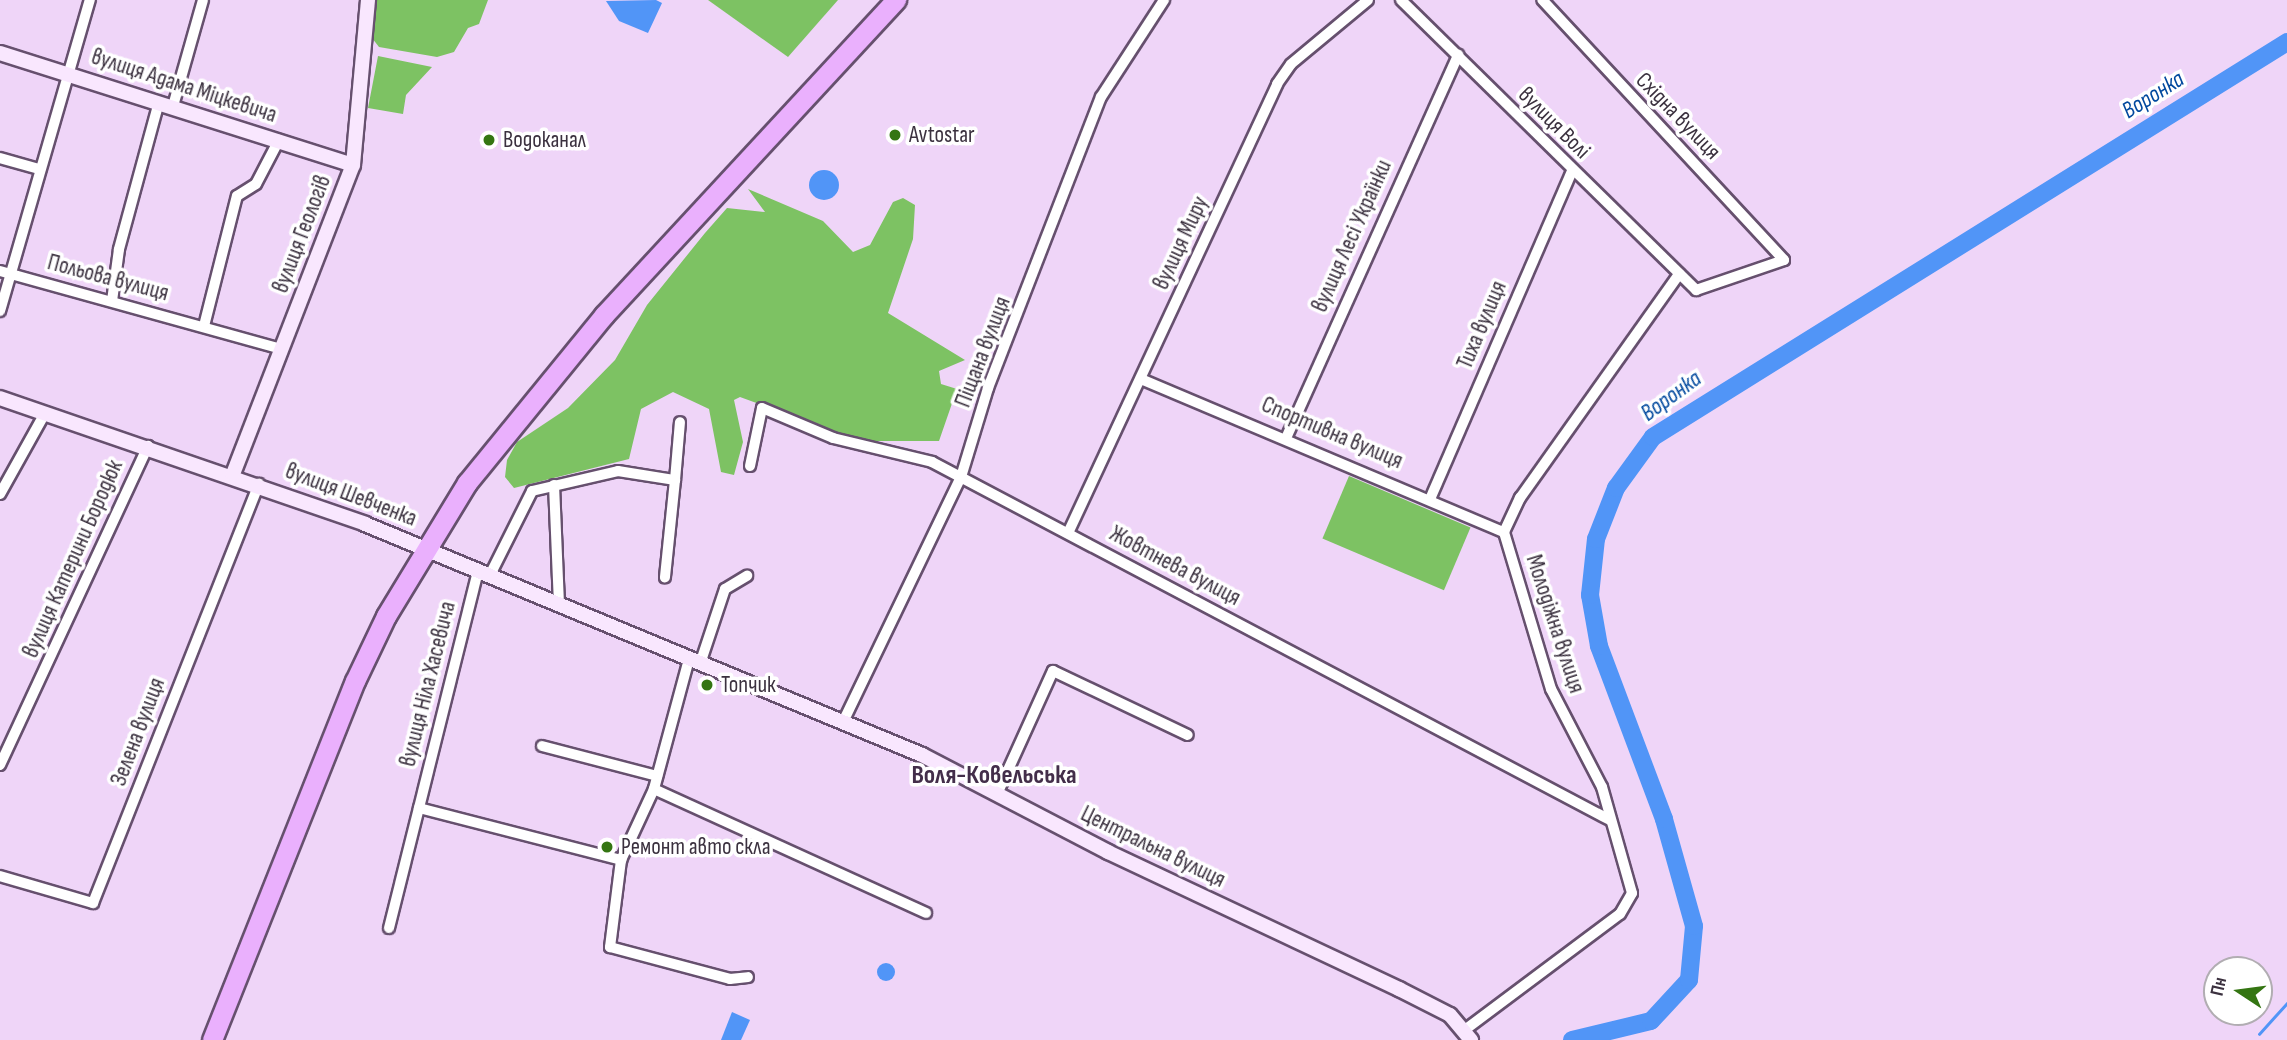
<!DOCTYPE html>
<html>
<head>
<meta charset="utf-8">
<style>
  body { margin:0 }
  #map { position:relative; width:2287px; height:1040px; overflow:hidden; background:#efd5f8; font-family:"Sofia Sans Condensed",sans-serif }
  div>[style] { position:absolute }
  .green>* { inset:0; background:#7dc263; transform-origin:0 0 }
  .water>* { inset:0; background:#5195f7 }
  .round { border-radius:50% }
  .stream>* { height:2.5px; margin:-1.25px; padding:0 1.25px; transform-origin:1.25px; border-radius:1.25px; background:#5195f7 }
  .river>* { height:18px; margin:-9px; padding:0 9px; transform-origin:9px; border-radius:9px; background:#5195f7 }
  .roads { filter:drop-shadow(2px 0 #66506e) drop-shadow(-2px 0 #66506e) drop-shadow(0 2px #66506e) drop-shadow(0 -2px #66506e) }
  .street>* { height:10px; margin:-5px; padding:0 5px; transform-origin:5px; border-radius:5px; background:#fff }
  .secondary>* { height:14px; margin:-7px; padding:0 7px; transform-origin:7px; border-radius:7px; background:#f9e7fe }
  .highway>* { height:19px; margin:-9.5px; padding:0 9.5px; transform-origin:9.5px; border-radius:9.5px; background:#eab0fd }
  .dots>* { width:19px; height:19px; translate:-50% -50%; box-sizing:border-box; border:4px solid #fff; border-radius:50% }
  span { translate:-50% -50%; white-space:nowrap; text-align:center; line-height:1.15; -webkit-text-stroke:7px #fff; paint-order:stroke }
  .street-label { font-size:23px; color:#3b313f }
  .poi-label { font-size:23px; color:#3b313f }
  .left { translate:0 -50%; text-align:left }
  .water-label { font-size:24px; color:#01489e; font-style:italic }
  .quarter-label { font-size:26px; color:#432e4a; font-weight:700 }
  .north { position:absolute; left:2203px; top:956px; width:70px; height:70px; box-sizing:border-box; background:#fff; border:2px solid #b1adb2; border-radius:50%; rotate:283deg; font-size:19px; font-weight:700; line-height:28px; text-align:center; color:#3b313f }
  .north::after { content:''; display:block; margin:auto; width:24px; height:32px; background:#347512; clip-path:polygon(50% 0,100% 100%,50% 72%,0 100%) }
</style>
</head>
<body>
<div id="map">
  <div class="green">
    <i style="clip-path:polygon(375px 0,488px 0,479px 24px,468px 28px,454px 52px,437px 57px,379px 47px,372px 38px)"></i>
    <i style="clip-path:polygon(708px 0,838px 0,788px 57px)"></i>
    <i style="clip-path:polygon(378px 56px,432px 67px,406px 95px,403px 114px,368px 108px)"></i>
    <i style="clip-path:polygon(748px 189px,823px 221px,853px 252px,870px 245px,893px 202px,903px 198px,915px 205px,913px 239px,888px 313px,965px 360px,939px 371px,941px 384px,957px 389px,939px 441px,859px 441px,740px 397px,734px 400px,743px 442px,734px 475px,721px 472px,709px 409px,673px 392px,641px 409px,629px 459px,514px 488px,505px 477px,507px 460px,517px 442px,568px 408px,615px 360px,647px 305px,705px 233px,727px 208px,765px 212px)"></i>
    <i style="left:1349px;top:476px;width:132px;height:68px;rotate:23deg"></i>
  </div>
  <div class="water">
    <i style="clip-path:polygon(606px 1px,656px 0,662px 3px,648px 33px,619px 21px)"></i>
    <i class="round" style="left:809px;top:170px;width:30px;height:30px"></i>
    <i class="round" style="left:877px;top:963px;width:18px;height:18px"></i>
    <i style="clip-path:polygon(732px 1012px,750px 1020px,741px 1040px,721px 1040px)"></i>
  </div>
  <div class="stream">
    <i style="left:2259px;top:1034px;width:42px;rotate:-47.9deg"></i>
  </div>
  <div class="river">
    <i style="left:1572px;top:1040px;width:81px;rotate:-13.5deg"></i>
    <i style="left:1651px;top:1021px;width:56px;rotate:-47.2deg"></i>
    <i style="left:1689px;top:980px;width:54px;rotate:-84.7deg"></i>
    <i style="left:1694px;top:926px;width:111px;rotate:-105.7deg"></i>
    <i style="left:1664px;top:819px;width:185px;rotate:-110.6deg"></i>
    <i style="left:1599px;top:646px;width:52px;rotate:-100deg"></i>
    <i style="left:1590px;top:595px;width:56px;rotate:-83.9deg"></i>
    <i style="left:1596px;top:539px;width:55px;rotate:-68.6deg"></i>
    <i style="left:1616px;top:488px;width:63px;rotate:-54deg"></i>
    <i style="left:1653px;top:437px;width:747px;rotate:-31.92deg"></i>
  </div>
  <div class="roads">
    <div class="street">
      <i style="left:1401px;top:0;width:414px;rotate:44.5deg"></i>
      <i style="left:1696px;top:290px;width:93px;rotate:-18.8deg"></i>
      <i style="left:1784px;top:260px;width:355px;rotate:-132.9deg"></i>
      <i style="left:173px;top:106px;width:110px;rotate:-74.2deg"></i>
      <i style="left:0;top:158px;width:41px;rotate:15.8deg"></i>
      <i style="left:0;top:271px;width:292px;rotate:15.5deg"></i>
      <i style="left:112px;top:301px;width:52px;rotate:-82.3deg"></i>
      <i style="left:119px;top:249px;width:152px;rotate:-74.8deg"></i>
      <i style="left:0;top:311px;width:324px;rotate:-73.9deg"></i>
      <i style="left:204px;top:326px;width:134px;rotate:-75.8deg"></i>
      <i style="left:237px;top:196px;width:22px;rotate:-32deg"></i>
      <i style="left:256px;top:184px;width:50px;rotate:-62.4deg"></i>
      <i style="left:1141px;top:379px;width:394px;rotate:22.9deg"></i>
      <i style="left:1287px;top:436px;width:418px;rotate:-65.8deg"></i>
      <i style="left:750px;top:466px;width:59px;rotate:-78.3deg"></i>
      <i style="left:762px;top:408px;width:77px;rotate:22.9deg"></i>
      <i style="left:833px;top:438px;width:102px;rotate:13.6deg"></i>
      <i style="left:932px;top:462px;width:767px;rotate:27.84deg"></i>
      <i style="left:675px;top:480px;width:58px;rotate:-85.1deg"></i>
      <i style="left:554px;top:485px;width:118px;rotate:87.6deg"></i>
      <i style="left:0;top:494px;width:93px;rotate:-60.9deg"></i>
      <i style="left:1431px;top:497px;width:355px;rotate:-66.6deg"></i>
      <i style="left:1068px;top:533px;width:495px;rotate:-65deg"></i>
      <i style="left:1277px;top:84px;width:24px;rotate:-55deg"></i>
      <i style="left:1291px;top:64px;width:100px;rotate:-39.7deg"></i>
      <i style="left:490px;top:575px;width:94px;rotate:-63.4deg"></i>
      <i style="left:532px;top:491px;width:88px;rotate:-13.1deg"></i>
      <i style="left:618px;top:471px;width:58px;rotate:9deg"></i>
      <i style="left:675px;top:480px;width:98px;rotate:95.9deg"></i>
      <i style="left:689px;top:659px;width:135px;rotate:105.1deg"></i>
      <i style="left:654px;top:789px;width:78px;rotate:114.9deg"></i>
      <i style="left:621px;top:860px;width:88px;rotate:97.2deg"></i>
      <i style="left:610px;top:947px;width:124px;rotate:14.9deg"></i>
      <i style="left:730px;top:979px;width:18px;rotate:-6deg"></i>
      <i style="left:700px;top:664px;width:79px;rotate:-71.6deg"></i>
      <i style="left:725px;top:589px;width:26px;rotate:-31deg"></i>
      <i style="left:843px;top:722px;width:272px;rotate:-64.3deg"></i>
      <i style="left:961px;top:477px;width:93px;rotate:-73.1deg"></i>
      <i style="left:988px;top:388px;width:312px;rotate:-68.8deg"></i>
      <i style="left:1101px;top:97px;width:116px;rotate:-57deg"></i>
      <i style="left:542px;top:746px;width:119px;rotate:14.6deg"></i>
      <i style="left:0;top:765px;width:352px;rotate:-65.1deg"></i>
      <i style="left:654px;top:789px;width:299px;rotate:24.5deg"></i>
      <i style="left:998px;top:792px;width:133px;rotate:-65.6deg"></i>
      <i style="left:1053px;top:671px;width:149px;rotate:25.4deg"></i>
      <i style="left:419px;top:808px;width:209px;rotate:14.4deg"></i>
      <i style="left:0;top:876px;width:97px;rotate:16.2deg"></i>
      <i style="left:93px;top:903px;width:451px;rotate:-68.4deg"></i>
      <i style="left:389px;top:928px;width:369px;rotate:-76deg"></i>
      <i style="left:1466px;top:1029px;width:192px;rotate:-36.8deg"></i>
      <i style="left:1620px;top:914px;width:24px;rotate:-60deg"></i>
      <i style="left:1632px;top:893px;width:110px;rotate:-105.8deg"></i>
      <i style="left:1602px;top:787px;width:110px;rotate:-117.5deg"></i>
      <i style="left:1551px;top:689px;width:164px;rotate:-106.7deg"></i>
      <i style="left:1504px;top:532px;width:38px;rotate:-65deg"></i>
      <i style="left:1520px;top:498px;width:275px;rotate:-54.6deg"></i>
    </div>
    <div class="secondary">
      <i style="left:0;top:53px;width:370px;rotate:17.6deg"></i>
      <i style="left:0;top:398px;width:386px;rotate:19deg"></i>
      <i style="left:365px;top:524px;width:603px;rotate:22.52deg"></i>
      <i style="left:922px;top:755px;width:210px;rotate:27.5deg"></i>
      <i style="left:1108px;top:852px;width:322px;rotate:25.2deg"></i>
      <i style="left:1399px;top:989px;width:57px;rotate:27deg"></i>
      <i style="left:1450px;top:1015px;width:33px;rotate:50deg"></i>
      <i style="left:233px;top:474px;width:331px;rotate:-68.8deg"></i>
      <i style="left:353px;top:165px;width:166px;rotate:-84.8deg"></i>
    </div>
    <div class="highway">
      <i style="left:212px;top:1040px;width:386px;rotate:-68.3deg"></i>
      <i style="left:355px;top:681px;width:72px;rotate:-64.5deg"></i>
      <i style="left:386px;top:616px;width:156px;rotate:-58.7deg"></i>
      <i style="left:467px;top:483px;width:217px;rotate:-50.8deg"></i>
      <i style="left:604px;top:315px;width:430px;rotate:-47.2deg"></i>
    </div>
  </div>
  <div class="dots">
    <i style="left:895px;top:135px;background:#347512"></i>
    <i style="left:489px;top:140px;background:#347512"></i>
    <i style="left:707px;top:685px;background:#347512"></i>
    <i style="left:607px;top:847px;background:#347512"></i>
  </div>
  <div class="street-label">
    <span style="left:184px;top:86px;rotate:18deg">вулиця Адама Міцкевича</span>
    <span style="left:1678px;top:116px;rotate:46deg">Східна вулиця</span>
    <span style="left:1554px;top:123px;rotate:45deg">вулиця Волі</span>
    <span style="left:302px;top:234px;rotate:-69deg">вулиця Геологів</span>
    <span style="left:1352px;top:236px;rotate:-66deg">вулиця Лесі Українки</span>
    <span style="left:1181px;top:243px;rotate:-65deg">вулиця Миру</span>
    <span style="left:108px;top:278px;rotate:15deg">Польова вулиця</span>
    <span style="left:1482px;top:325px;rotate:-67deg">Тиха вулиця</span>
    <span style="left:983px;top:352px;rotate:-69deg">Піщана вулиця</span>
    <span style="left:1332px;top:433px;rotate:23deg">Спортивна вулиця</span>
    <span style="left:351px;top:495px;rotate:21deg">вулиця Шевченка</span>
    <span style="left:73px;top:559px;rotate:-66deg">вулиця Катерини Бородюк</span>
    <span style="left:1175px;top:566px;rotate:28deg">Жовтнева вулиця</span>
    <span style="left:1555px;top:624px;rotate:72deg">Молодіжна вулиця</span>
    <span style="left:428px;top:684px;rotate:-76deg">вулиця Ніла Хасевича</span>
    <span style="left:138px;top:732px;rotate:-69deg">Зелена вулиця</span>
    <span style="left:1153px;top:847px;rotate:26deg">Центральна вулиця</span>
  </div>
  <div class="poi-label">
    <span class="left" style="left:909px;top:135px">Avtostar</span>
    <span class="left" style="left:503px;top:140px">Водоканал</span>
    <span class="left" style="left:721px;top:685px">Топчик</span>
    <span class="left" style="left:621px;top:847px">Ремонт авто скла</span>
  </div>
  <div class="water-label">
    <span style="left:2153px;top:95px;rotate:-32deg">Воронка</span>
    <span style="left:1671px;top:396px;rotate:-36deg">Воронка</span>
  </div>
  <div class="quarter-label">
    <span style="left:994px;top:776px">Воля-Ковельська</span>
  </div>
  <div class="north">Пн</div>
</div>
</body>
</html>
